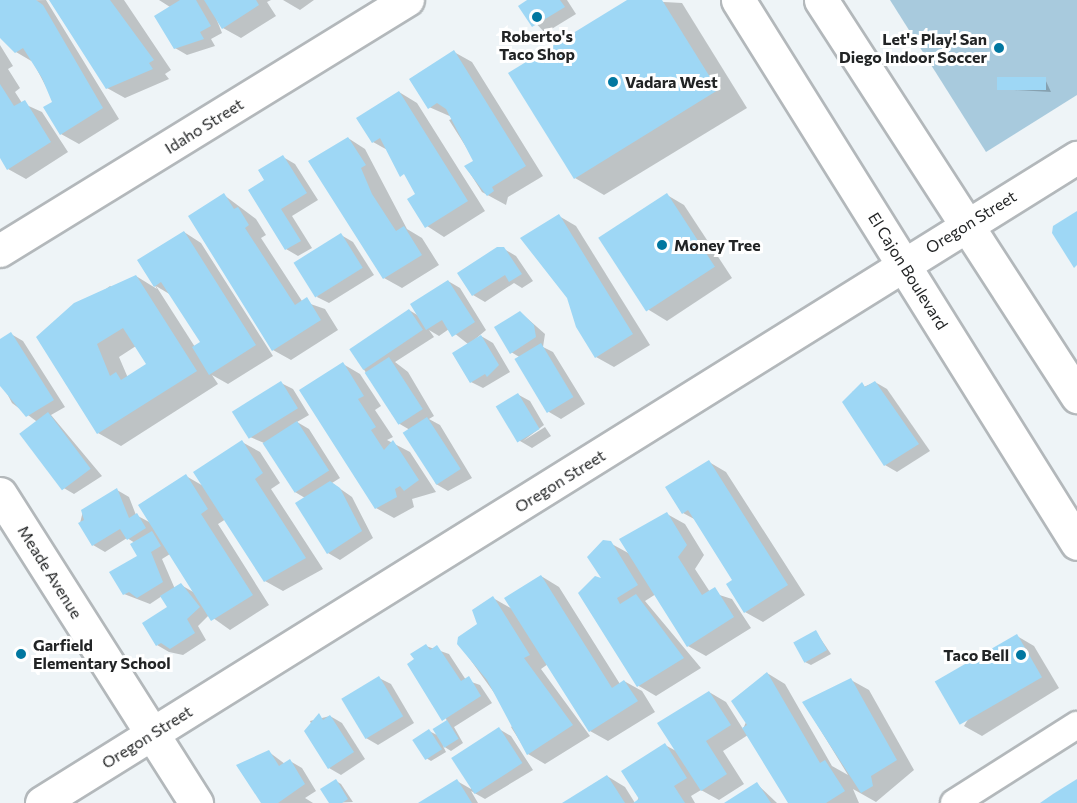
<!DOCTYPE html>
<html>
<head>
<meta charset="utf-8">
<style>
  body { margin:0 }
  #map { position:relative; width:1077px; height:803px; overflow:hidden; background:#eef4f7; font-family:Commissioner,sans-serif }
  div>[style] { position:absolute }
  .green>* { inset:0; background:#a8cadd }
  .shadow>* { inset:0; background:#0003 }
  .building>* { inset:0; background:#9ed7f5; transform-origin:0 0 }
  .roads { filter:drop-shadow(2px 0 #b3b8bb) drop-shadow(-2px 0 #b3b8bb) drop-shadow(0 2px #b3b8bb) drop-shadow(0 -2px #b3b8bb) }
  .minor>* { height:26px; margin:-13px; padding:0 13px; transform-origin:13px; border-radius:13px; background:#fff }
  .tertiary>* { height:32px; margin:-16px; padding:0 16px; transform-origin:16px; border-radius:16px; background:#fff }
  .secondary>* { height:33px; margin:-16.5px; padding:0 16.5px; transform-origin:16.5px; border-radius:16.5px; background:#fff }
  .primary>* { height:33px; margin:-16.5px; padding:0 16.5px; transform-origin:16.5px; border-radius:16.5px; background:#fff }
  .dots>* { width:16px; height:16px; translate:-50% -50%; box-sizing:border-box; border:3px solid #fff; border-radius:50% }
  span { translate:-50% -50%; white-space:nowrap; text-align:center; line-height:1.15; -webkit-text-stroke:6px #fff; paint-order:stroke }
  .poi-label { font-size:16px; color:#222425; font-weight:700 }
  .right { translate:-100% -50%; text-align:right }
  .left { translate:0 -50%; text-align:left }
  .street-label { font-size:16px; color:#222425 }
</style>
</head>
<body>
<div id="map">
  <div class="green">
    <i style="clip-path:polygon(890px 0,1077px 0,1077px 95px,986px 152px)"></i>
  </div>
  <div class="shadow">
    <i style="clip-path:polygon(46px 0,119px 119px,79px 144px,61px 134px,54px 102px,33px 62px,16px 52px,0 32px,0 1px)"></i>
    <i style="clip-path:polygon(51px 0,124px 0,171px 70px,165px 74px,169px 79px,125px 98px,107px 88px)"></i>
    <i style="clip-path:polygon(159px 0,271px 0,267px 2px,276px 16px,241px 38px,223px 28px,214px 13px,222px 33px,211px 39px,215px 46px,187px 55px,175px 48px,170px 7px)"></i>
    <i style="clip-path:polygon(283px 0,314px 0,300px 10px)"></i>
    <i style="clip-path:polygon(530px 0,567px 0,576px 14px,545px 33px,520px 6px)"></i>
    <i style="clip-path:polygon(629px 0,682px 3px,747px 108px,604px 195px,575px 178px)"></i>
    <i style="clip-path:polygon(0 45px,13px 66px,8px 69px,20px 88px,15px 92px,22px 103px,42px 112px,68px 152px,26px 179px,8px 169px,0 155px)"></i>
    <i style="clip-path:polygon(454px 52px,472px 62px,543px 176px,508px 197px,506px 205px,482px 192px,466px 167px,475px 161px,449px 120px,454px 118px,429px 107px)"></i>
    <i style="clip-path:polygon(1045px 79px,1051px 92px,998px 89px)"></i>
    <i style="clip-path:polygon(399px 92px,417px 103px,485px 211px,444px 237px,427px 226px,417px 194px,391px 152px,373px 142px)"></i>
    <i style="clip-path:polygon(348px 138px,365px 149px,407px 229px,422px 238px,439px 265px,402px 288px,384px 278px)"></i>
    <i style="clip-path:polygon(283px 157px,295px 164px,318px 200px,292px 216px,312px 248px,298px 256px,286px 249px,266px 180px)"></i>
    <i style="clip-path:polygon(224px 195px,256px 219px,266px 235px,261px 238px,302px 301px,325px 309px,338px 330px,291px 360px,273px 350px)"></i>
    <i style="clip-path:polygon(667px 195px,684px 205px,732px 278px,667px 321px,649px 310px,601px 238px)"></i>
    <i style="clip-path:polygon(559px 216px,576px 226px,650px 345px,614px 367px,596px 357px)"></i>
    <i style="clip-path:polygon(evenodd,184px 232px,201px 243px,273px 356px,228px 384px,212px 375px,218px 384px,121px 446px,98px 433px,38px 338px,110px 286px,116px 289px,136px 276px,157px 289px,139px 260px,184px 232px,156px 286px,171px 295px,202px 343px,195px 347px,156px 286px,184px 232px,136px 346px,148px 365px,128px 378px,119px 357px,136px 346px)"></i>
    <i style="clip-path:polygon(341px 235px,353px 242px,374px 275px,329px 303px,317px 297px)"></i>
    <i style="clip-path:polygon(504px 249px,516px 256px,533px 281px,522px 288px,514px 283px,485px 302px,473px 295px)"></i>
    <i style="clip-path:polygon(448px 281px,460px 288px,486px 330px,473px 341px,481px 336px,493px 343px,510px 372px,483px 388px,471px 382px,468px 344px,449px 329px,439px 336px,429px 330px,434px 337px,395px 362px,408px 372px,434px 416px,429px 419px,440px 425px,472px 478px,448px 491px,436px 484px,410px 430px,398px 423px,363px 368px,409px 310px,419px 316px)"></i>
    <i style="clip-path:polygon(520px 312px,545px 334px,543px 347px,553px 352px,585px 404px,561px 419px,549px 412px,521px 358px,511px 352px)"></i>
    <i style="clip-path:polygon(11px 334px,23px 341px,65px 407px,51px 415px,102px 476px,74px 494px,62px 487px,36px 421px,12px 403px,0 380px,0 341px)"></i>
    <i style="clip-path:polygon(343px 364px,360px 374px,381px 406px,375px 410px,393px 437px,387px 440px,410px 452px,436px 492px,412px 499px,414px 507px,394px 518px,376px 508px)"></i>
    <i style="clip-path:polygon(875px 382px,887px 389px,930px 451px,897px 472px,885px 465px,852px 392px)"></i>
    <i style="clip-path:polygon(281px 383px,293px 389px,309px 415px,297px 422px,309px 429px,340px 478px,332px 483px,352px 497px,373px 538px,340px 560px,328px 553px,305px 498px,295px 492px,264px 443px,250px 437px)"></i>
    <i style="clip-path:polygon(517px 394px,530px 401px,544px 425px,523px 441px,545px 427px,551px 436px,532px 448px,520px 441px)"></i>
    <i style="clip-path:polygon(evenodd,242px 442px,260px 452px,280px 483px,271px 489px,323px 569px,283px 591px,265px 581px,226px 519px,218px 524px,269px 605px,230px 630px,209px 615px,198px 626px,206px 640px,183px 655px,169px 652px,157px 645px,169px 608px,162px 596px,150px 604px,124px 594px,139px 556px,135px 543px,127px 538px,105px 552px,93px 545px,80px 523px,83px 511px,117px 490px,129px 497px,136px 515px,151px 523px,186px 476px,205px 487px,242px 442px,170px 554px,195px 593px,181px 585px,175px 589px,162px 559px,170px 554px)"></i>
    <i style="clip-path:polygon(709px 462px,726px 472px,805px 595px,763px 622px,745px 612px,734px 581px,696px 520px,683px 513px)"></i>
    <i style="clip-path:polygon(667px 514px,685px 524px,704px 555px,695px 569px,710px 592px,732px 599px,751px 628px,706px 656px,688px 646px,656px 594px,645px 601px,701px 668px,656px 696px,639px 686px,655px 712px,608px 741px,590px 731px,548px 664px,541px 669px,590px 736px,545px 764px,528px 754px,511px 727px,516px 723px,459px 644px,479px 625px,493px 598px,514px 610px,541px 576px,559px 587px,620px 684px,624px 681px,642px 691px,580px 593px,605px 582px,610px 543px,630px 554px)"></i>
    <i style="clip-path:polygon(816px 632px,831px 654px,811px 665px,805px 662px)"></i>
    <i style="clip-path:polygon(1017px 636px,1034px 646px,1059px 688px,982px 736px,964px 726px)"></i>
    <i style="clip-path:polygon(426px 646px,449px 654px,466px 680px,480px 685px,492px 703px,454px 727px,463px 743px,451px 751px,443px 746px,446px 752px,431px 761px,426px 758px,429px 731px,437px 735px,447px 722px)"></i>
    <i style="clip-path:polygon(767px 673px,785px 684px,832px 766px,848px 775px,804px 703px,851px 680px,869px 690px,914px 770px,876px 802px,853px 789px,859px 803px,790px 803px,748px 735px,723px 751px,744px 784px,719px 800px,701px 790px,691px 796px,695px 803px,636px 803px,665px 745px,678px 752px,709px 692px,726px 702px,743px 729px)"></i>
    <i style="clip-path:polygon(379px 678px,391px 684px,414px 723px,378px 745px,366px 738px)"></i>
    <i style="clip-path:polygon(330px 716px,342px 723px,365px 759px,341px 775px,329px 768px,310px 721px)"></i>
    <i style="clip-path:polygon(499px 729px,511px 736px,533px 770px,485px 799px,471px 791px,478px 803px,421px 803px,457px 781px,471px 789px)"></i>
    <i style="clip-path:polygon(269px 752px,285px 764px,290px 761px,302px 768px,316px 791px,305px 798px,313px 803px,262px 803px,238px 765px)"></i>
    <i style="clip-path:polygon(607px 776px,625px 787px,635px 803px,565px 803px)"></i>
    <i style="clip-path:polygon(336px 781px,341px 784px,353px 802px,331px 803px)"></i>
    <i style="clip-path:polygon(757px 784px,777px 803px,727px 803px)"></i>
  </div>
  <div class="building">
    <i style="clip-path:polygon(0 0,36px 0,43px 5px,103px 108px,60px 135px,43px 107px,52px 102px,42px 78px,23px 48px,15px 53px,0 38px)"></i>
    <i style="clip-path:polygon(49px 0,110px 0,154px 60px,149px 63px,153px 69px,106px 89px)"></i>
    <i style="clip-path:polygon(180px 0,196px 0,211px 26px,200px 32px,204px 39px,174px 49px,154px 16px)"></i>
    <i style="clip-path:polygon(204px 0,256px 0,259px 5px,222px 29px)"></i>
    <i style="clip-path:polygon(527px 0,560px 0,565px 7px,532px 27px,518px 6px)"></i>
    <i style="clip-path:polygon(627px 0,662px 0,718px 90px,574px 179px,508px 73px)"></i>
    <i style="clip-path:polygon(454px 50px,526px 166px,492px 187px,494px 191px,487px 196px,464px 166px,473px 161px,446px 109px,437px 103px,428px 109px,409px 79px)"></i>
    <i style="left:1046px;top:77px;width:13px;height:49px;rotate:90deg"></i>
    <i style="clip-path:polygon(0 84px,14px 106px,25px 100px,51px 142px,7px 170px,0 158px)"></i>
    <i style="clip-path:polygon(399px 91px,468px 201px,425px 228px,407px 199px,415px 194px,404px 174px,400px 177px,380px 138px,372px 143px,356px 118px)"></i>
    <i style="clip-path:polygon(348px 137px,366px 165px,361px 168px,372px 194px,396px 231px,404px 226px,422px 255px,383px 279px,308px 161px)"></i>
    <i style="clip-path:polygon(283px 155px,307px 193px,281px 209px,301px 241px,285px 250px,248px 190px,264px 180px,258px 170px)"></i>
    <i style="clip-path:polygon(224px 193px,234px 209px,238px 207px,249px 225px,245px 228px,295px 305px,307px 297px,321px 320px,272px 351px,188px 216px)"></i>
    <i style="left:667px;top:193px;width:88px;height:82px;rotate:57deg"></i>
    <i style="clip-path:polygon(1077px 211px,1077px 265px,1074px 268px,1052px 233px,1053px 226px)"></i>
    <i style="clip-path:polygon(559px 214px,633px 334px,595px 358px,576px 327px,567px 298px,520px 238px)"></i>
    <i style="clip-path:polygon(184px 231px,256px 345px,209px 375px,192px 347px,200px 342px,161px 282px,154px 287px,137px 260px)"></i>
    <i style="left:341px;top:233px;width:41px;height:56px;rotate:58deg"></i>
    <i style="clip-path:polygon(497px 247px,504px 247px,522px 274px,509px 282px,505px 275px,472px 296px,457px 273px)"></i>
    <i style="clip-path:polygon(evenodd,136px 275px,197px 371px,97px 434px,36px 337px,74px 303px,136px 275px,123px 328px,146px 364px,121px 380px,116px 372px,110px 376px,97px 344px,123px 328px)"></i>
    <i style="clip-path:polygon(448px 280px,475px 322px,452px 337px,442px 320px,426px 330px,410px 304px)"></i>
    <i style="left:409px;top:309px;width:25px;height:72px;rotate:56deg"></i>
    <i style="clip-path:polygon(520px 311px,534px 325px,536px 337px,510px 354px,494px 327px)"></i>
    <i style="clip-path:polygon(11px 332px,54px 400px,26px 417px,0 386px,0 339px)"></i>
    <i style="clip-path:polygon(481px 335px,499px 365px,487px 377px,485px 374px,470px 383px,452px 353px)"></i>
    <i style="left:541px;top:343px;width:63px;height:31px;rotate:59deg"></i>
    <i style="left:389px;top:357px;width:62px;height:29px;rotate:57deg"></i>
    <i style="clip-path:polygon(343px 362px,364px 396px,358px 399px,376px 427px,371px 430px,384px 450px,393px 440px,419px 480px,404px 491px,400px 486px,395px 489px,397px 497px,375px 509px,299px 390px)"></i>
    <i style="left:281px;top:381px;width:32px;height:58px;rotate:58deg"></i>
    <i style="clip-path:polygon(875px 381px,919px 444px,884px 466px,842px 402px,862px 382px,865px 387px)"></i>
    <i style="left:518px;top:393px;width:42px;height:26px;rotate:59deg"></i>
    <i style="left:48px;top:412px;width:71px;height:36px;rotate:53deg"></i>
    <i style="left:427px;top:417px;width:62px;height:29px;rotate:57deg"></i>
    <i style="left:297px;top:421px;width:59px;height:41px;rotate:57deg"></i>
    <i style="clip-path:polygon(242px 440px,263px 473px,255px 479px,306px 558px,264px 582px,193px 472px)"></i>
    <i style="clip-path:polygon(709px 460px,788px 585px,744px 613px,726px 584px,732px 580px,688px 510px,682px 514px,665px 487px)"></i>
    <i style="clip-path:polygon(186px 474px,208px 509px,201px 514px,253px 595px,211px 621px,138px 505px)"></i>
    <i style="clip-path:polygon(330px 481px,340px 488px,362px 531px,327px 554px,295px 503px)"></i>
    <i style="clip-path:polygon(117px 488px,129px 518px,137px 513px,146px 528px,127px 540px,120px 529px,92px 546px,78px 523px,84px 520px,81px 510px)"></i>
    <i style="clip-path:polygon(667px 512px,687px 545px,678px 557px,702px 595px,715px 587px,734px 617px,687px 647px,619px 539px)"></i>
    <i style="clip-path:polygon(152px 531px,161px 546px,151px 552px,163px 582px,137px 598px,129px 592px,123px 595px,109px 572px,137px 556px,130px 544px)"></i>
    <i style="clip-path:polygon(603px 540px,611px 541px,638px 585px,617px 598px,620px 604px,636px 594px,684px 658px,637px 687px,578px 593px,595px 576px,601px 578px,587px 557px)"></i>
    <i style="clip-path:polygon(541px 575px,612px 688px,624px 680px,638px 701px,589px 732px,504px 598px)"></i>
    <i style="clip-path:polygon(181px 583px,200px 607px,187px 619px,195px 633px,170px 649px,161px 643px,156px 646px,142px 623px,167px 607px,160px 596px)"></i>
    <i style="clip-path:polygon(493px 596px,530px 655px,524px 658px,573px 725px,527px 755px,487px 680px,457px 644px,458px 637px,477px 624px,472px 610px)"></i>
    <i style="left:816px;top:630px;width:23px;height:26px;rotate:61deg"></i>
    <i style="left:1017px;top:634px;width:50px;height:95px;rotate:60deg"></i>
    <i style="clip-path:polygon(426px 644px,430px 650px,437px 645px,461px 681px,469px 676px,481px 696px,442px 721px,407px 664px,414px 659px,410px 654px)"></i>
    <i style="clip-path:polygon(767px 672px,820px 763px,825px 760px,845px 791px,826px 803px,788px 803px,742px 728px,747px 725px,731px 701px)"></i>
    <i style="left:379px;top:676px;width:47px;height:44px;rotate:59deg"></i>
    <i style="clip-path:polygon(851px 678px,897px 760px,871px 776px,873px 786px,861px 793px,802px 702px)"></i>
    <i style="clip-path:polygon(709px 691px,731px 725px,706px 741px,727px 774px,701px 791px,657px 723px)"></i>
    <i style="clip-path:polygon(319px 713px,323px 720px,330px 715px,354px 752px,328px 769px,304px 731px)"></i>
    <i style="left:447px;top:720px;width:22px;height:17px;rotate:58deg"></i>
    <i style="left:499px;top:727px;width:43px;height:57px;rotate:57deg"></i>
    <i style="left:429px;top:729px;width:24px;height:20px;rotate:57deg"></i>
    <i style="clip-path:polygon(665px 743px,687px 778px,674px 786px,685px 803px,633px 803px,639px 799px,621px 771px)"></i>
    <i style="clip-path:polygon(269px 750px,279px 766px,290px 759px,305px 784px,278px 803px,261px 803px,236px 765px)"></i>
    <i style="clip-path:polygon(607px 775px,625px 803px,562px 803px)"></i>
    <i style="clip-path:polygon(336px 779px,348px 799px,342px 803px,329px 803px,320px 789px)"></i>
    <i style="clip-path:polygon(457px 779px,472px 803px,418px 803px)"></i>
    <i style="clip-path:polygon(1077px 779px,1077px 803px,1040px 803px,1053px 794px)"></i>
    <i style="clip-path:polygon(757px 782px,771px 803px,724px 803px)"></i>
  </div>
  <div class="roads">
    <div class="minor">
      <i style="left:954px;top:803px;width:146px;rotate:-32.4deg"></i>
    </div>
    <div class="tertiary">
      <i style="left:0;top:251px;width:479px;rotate:-31.6deg"></i>
      <i style="left:42px;top:803px;width:1220px;rotate:-31.93deg"></i>
    </div>
    <div class="secondary">
      <i style="left:0;top:494px;width:366px;rotate:57.6deg"></i>
    </div>
    <div class="primary">
      <i style="left:738px;top:0;width:640px;rotate:58.02deg"></i>
      <i style="left:821px;top:0;width:472px;rotate:57.1deg"></i>
    </div>
  </div>
  <div class="dots">
    <i style="left:537px;top:17px;background:#0177a0"></i>
    <i style="left:999px;top:48px;background:#0177a0"></i>
    <i style="left:613px;top:82px;background:#0177a0"></i>
    <i style="left:662px;top:245px;background:#0177a0"></i>
    <i style="left:21px;top:654px;background:#0177a0"></i>
    <i style="left:1021px;top:655px;background:#0177a0"></i>
  </div>
  <div class="poi-label">
    <span style="left:537px;top:45px">Roberto's<br>Taco Shop</span>
    <span class="right" style="left:987px;top:48px">Let's Play! San<br>Diego Indoor Soccer</span>
    <span class="left" style="left:625px;top:82px">Vadara West</span>
    <span class="left" style="left:674px;top:245px">Money Tree</span>
    <span class="left" style="left:33px;top:654px">Garfield<br>Elementary School</span>
    <span class="right" style="left:1009px;top:655px">Taco Bell</span>
  </div>
  <div class="street-label">
    <span style="left:204px;top:126px;rotate:-32deg">Idaho Street</span>
    <span style="left:971px;top:222px;rotate:-32deg">Oregon Street</span>
    <span style="left:908px;top:271px;rotate:58deg">El Cajon Boulevard</span>
    <span style="left:560px;top:481px;rotate:-32deg">Oregon Street</span>
    <span style="left:50px;top:572px;rotate:58deg">Meade Avenue</span>
    <span style="left:147px;top:737px;rotate:-32deg">Oregon Street</span>
  </div>
</div>
</body>
</html>
